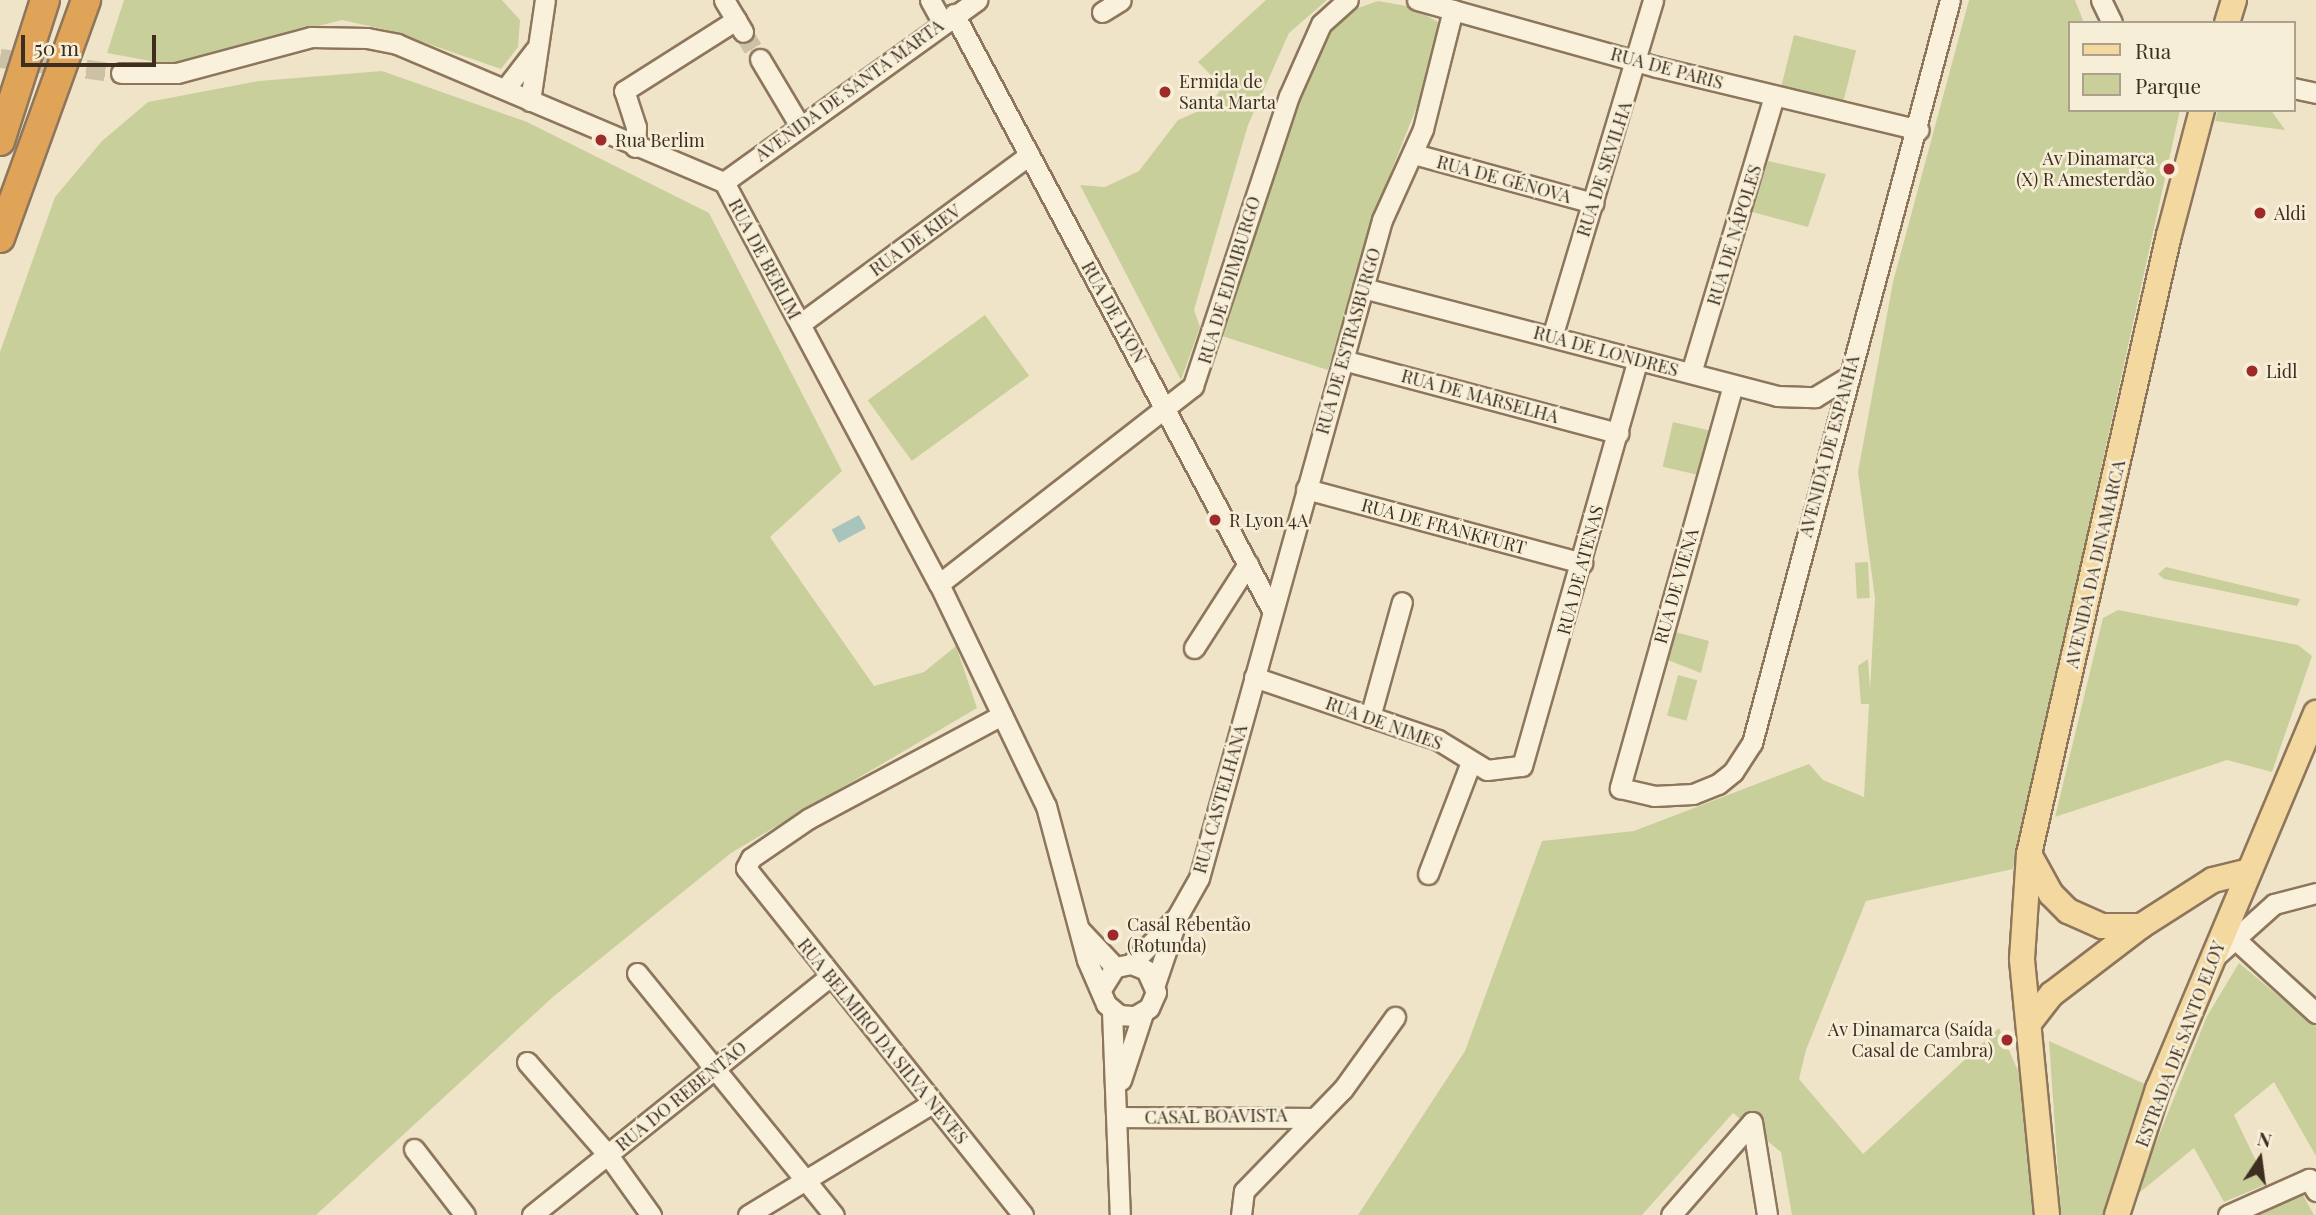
<!DOCTYPE html>
<html>
<head>
<meta charset="utf-8">
<style>
  body { margin:0 }
  #map { position:relative; width:2316px; height:1215px; overflow:hidden; background:#f0e4c8; font-family:"Playfair Display",serif }
  div>[style] { position:absolute }
  .green>* { inset:0; background:#c9cf9b; transform-origin:0 0 }
  .water>* { inset:0; background:#a9c4bc; transform-origin:0 0 }
  .minor-tunnel>* { height:19px; margin-top:-9.5px; transform-origin:0; background:repeating-linear-gradient(90deg,#ccc0a6 0 19px,transparent 0 29px) }
  .roads { filter:drop-shadow(2px 0 #8d765c) drop-shadow(-2px 0 #8d765c) drop-shadow(0 2px #8d765c) drop-shadow(0 -2px #8d765c) }
  .minor>* { height:19px; margin:-9.5px; padding:0 9.5px; transform-origin:9.5px; border-radius:9.5px; background:#faf1dc }
  .major>* { height:24px; margin:-12px; padding:0 12px; transform-origin:12px; border-radius:12px; background:#f3d9a0 }
  .highway>* { height:28px; margin:-14px; padding:0 14px; transform-origin:14px; border-radius:14px; background:#e0a458 }
  .dots>* { width:19px; height:19px; translate:-50% -50%; box-sizing:border-box; border:4px solid #f7eed8; border-radius:50% }
  span { translate:-50% -50%; white-space:nowrap; text-align:center; line-height:1.15; -webkit-text-stroke:5px #f7eed8; paint-order:stroke }
  .street-label { font-size:18px; color:#3d2e20 }
  .poi-label { font-size:18px; color:#3d2e20 }
  .left { translate:0 -50%; text-align:left }
  .right { translate:-100% -50%; text-align:right }
  .legend { position:absolute; left:2068px; top:21px; width:228px; height:91px; box-sizing:border-box; background:#f7eed8; border:2px solid #ada18e; margin:0; padding:9px 12px; list-style:none; font-size:21px; color:#3d2e20 }
  .legend li { display:flex; align-items:center; gap:14px; height:35px }
  .legend b { width:35px; border:2px solid #ada18e }
  .north { position:absolute; left:2225px; top:1124px; width:70px; height:70px; -webkit-text-stroke:5px #f7eed8; paint-order:stroke; rotate:13deg; font-size:19px; font-weight:700; line-height:28px; text-align:center; color:#3d2e20 }
  .north::after { content:''; display:block; margin:auto; width:24px; height:32px; background:#3d2e20; clip-path:polygon(50% 0,100% 100%,50% 72%,0 100%) }
  .scale { position:absolute; left:21px; top:35px; width:135px; height:32px; box-sizing:border-box; border:4px solid #3d2e20; border-top:0; padding-left:9px; font-size:21px; line-height:24px; white-space:nowrap; color:#3d2e20; -webkit-text-stroke:5px #f7eed8; paint-order:stroke }
</style>
</head>
<body>
<div id="map">
  <div class="green">
    <i style="clip-path:polygon(124px 0,502px 0,520px 20px,518px 47px,501px 69px,391px 31px,342px 20px,167px 64px,107px 53px)"></i>
    <i style="clip-path:polygon(1266px 0,1327px 0,1289px 33px,1248px 125px,1194px 310px,1200px 327px,1181px 380px,1080px 185px,1105px 187px,1139px 171px,1178px 120px,1208px 107px,1219px 92px,1217px 81px,1198px 62px)"></i>
    <i style="clip-path:polygon(1969px 0,2075px 0,2084px 23px,2069px 23px,2069px 110px,2180px 110px,2013px 869px,1866px 901px,1806px 1050px,1799px 1079px,1863px 1154px,1999px 1028px,2020px 1075px,2035px 1215px,1792px 1215px,1781px 1152px,1733px 1113px,1642px 1215px,1358px 1215px,1465px 1051px,1542px 841px,1634px 831px,1809px 764px,1823px 780px,1864px 797px,1869px 704px,1861px 704px,1858px 666px,1868px 659px,1870px 690px,1875px 598px,1858px 472px,1893px 282px)"></i>
    <i style="clip-path:polygon(1378px 1px,1412px 7px,1438px 22px,1431px 71px,1377px 207px,1328px 370px,1222px 336px,1281px 136px,1323px 41px,1344px 13px)"></i>
    <i style="left:1794px;top:35px;width:64px;height:53px;rotate:14deg"></i>
    <i style="clip-path:polygon(382px 71px,527px 122px,709px 213px,842px 471px,770px 537px,874px 686px,924px 672px,956px 646px,977px 708px,731px 853px,554px 996px,316px 1215px,0 1215px,0 352px,55px 197px,102px 141px,148px 102px,259px 81px)"></i>
    <i style="clip-path:polygon(2218px 110px,2271px 110px,2285px 130px,2215px 121px)"></i>
    <i style="clip-path:polygon(1768px 161px,1826px 174px,1808px 227px,1752px 212px)"></i>
    <i style="left:985px;top:315px;width:75px;height:145px;rotate:54deg"></i>
    <i style="left:1673px;top:422px;width:39px;height:46px;rotate:13deg"></i>
    <i style="left:1868px;top:562px;width:36px;height:13px;rotate:87deg"></i>
    <i style="clip-path:polygon(2166px 567px,2300px 599px,2297px 606px,2164px 579px,2158px 574px)"></i>
    <i style="clip-path:polygon(2118px 610px,2298px 645px,2312px 656px,2272px 772px,2227px 760px,2055px 817px,2103px 618px)"></i>
    <i style="clip-path:polygon(1672px 631px,1709px 641px,1701px 673px,1665px 659px)"></i>
    <i style="left:1678px;top:675px;width:20px;height:42px;rotate:15deg"></i>
    <i style="clip-path:polygon(2239px 963px,2316px 1027px,2316px 1156px,2274px 1082px,2234px 1115px,2267px 1184px,2224px 1202px,2194px 1148px,2134px 1197px,2207px 1016px)"></i>
    <i style="clip-path:polygon(2049px 1041px,2145px 1084px,2108px 1215px,2061px 1215px)"></i>
    <i style="clip-path:polygon(2303px 1195px,2314px 1215px,2252px 1215px)"></i>
  </div>
  <div class="water">
    <i style="left:859px;top:515px;width:15px;height:31px;rotate:62deg"></i>
  </div>
  <div class="minor-tunnel">
    <i style="left:743px;top:32px;width:32px;rotate:58deg"></i>
    <i style="left:0;top:58px;width:122px;rotate:7.1deg"></i>
  </div>
  <div class="roads">
    <div class="minor">
      <i style="left:724px;top:0;width:37px;rotate:59deg"></i>
      <i style="left:930px;top:0;width:25px;rotate:61deg"></i>
      <i style="left:1417px;top:0;width:249px;rotate:15.6deg"></i>
      <i style="left:1657px;top:67px;width:269px;rotate:13.5deg"></i>
      <i style="left:2101px;top:0;width:25px;rotate:64deg"></i>
      <i style="left:1102px;top:12px;width:22px;rotate:-32deg"></i>
      <i style="left:954px;top:14px;width:676px;rotate:61.92deg"></i>
      <i style="left:760px;top:59px;width:78px;rotate:59.2deg"></i>
      <i style="left:121px;top:73px;width:56px"></i>
      <i style="left:177px;top:73px;width:139px;rotate:-15deg"></i>
      <i style="left:311px;top:37px;width:56px;rotate:1deg"></i>
      <i style="left:367px;top:38px;width:31px;rotate:11deg"></i>
      <i style="left:397px;top:44px;width:355px;rotate:22.9deg"></i>
      <i style="left:724px;top:182px;width:456px;rotate:61.9deg"></i>
      <i style="left:939px;top:584px;width:246px;rotate:64.3deg"></i>
      <i style="left:1046px;top:806px;width:159px;rotate:75.1deg"></i>
      <i style="left:1087px;top:960px;width:48px;rotate:66.6deg"></i>
      <i style="left:1106px;top:1004px;width:17px;rotate:40deg"></i>
      <i style="left:1119px;top:1015px;width:16px;rotate:4deg"></i>
      <i style="left:1135px;top:1016px;width:16px;rotate:-30deg"></i>
      <i style="left:1149px;top:1008px;width:17px;rotate:-66deg"></i>
      <i style="left:1156px;top:992px;width:24px;rotate:-114deg"></i>
      <i style="left:1146px;top:970px;width:16px;rotate:-158deg"></i>
      <i style="left:1131px;top:964px;width:16px;rotate:169deg"></i>
      <i style="left:1115px;top:967px;width:25px;rotate:122deg"></i>
      <i style="left:2293px;top:88px;width:24px;rotate:12deg"></i>
      <i style="left:505px;top:89px;width:49px;rotate:-52.4deg"></i>
      <i style="left:530px;top:101px;width:102px;rotate:-81.6deg"></i>
      <i style="left:635px;top:147px;width:20px;rotate:-87deg"></i>
      <i style="left:636px;top:127px;width:38px;rotate:-108deg"></i>
      <i style="left:624px;top:91px;width:133px;rotate:-32.4deg"></i>
      <i style="left:1414px;top:154px;width:186px;rotate:15.3deg"></i>
      <i style="left:724px;top:182px;width:312px;rotate:-35.7deg"></i>
      <i style="left:1363px;top:288px;width:428px;rotate:14.6deg"></i>
      <i style="left:1777px;top:396px;width:38px;rotate:2deg"></i>
      <i style="left:1815px;top:397px;width:35px;rotate:-31deg"></i>
      <i style="left:800px;top:324px;width:285px;rotate:-36.4deg"></i>
      <i style="left:1552px;top:337px;width:352px;rotate:-73.3deg"></i>
      <i style="left:1343px;top:360px;width:285px;rotate:14.9deg"></i>
      <i style="left:1691px;top:373px;width:289px;rotate:-73.3deg"></i>
      <i style="left:1733px;top:385px;width:419px;rotate:105.7deg"></i>
      <i style="left:1620px;top:788px;width:35px;rotate:13deg"></i>
      <i style="left:1654px;top:796px;width:39px;rotate:-3deg"></i>
      <i style="left:1693px;top:794px;width:27px;rotate:-22deg"></i>
      <i style="left:1718px;top:784px;width:19px;rotate:-39deg"></i>
      <i style="left:1733px;top:772px;width:35px;rotate:-57deg"></i>
      <i style="left:1752px;top:743px;width:769px;rotate:-75.08deg"></i>
      <i style="left:1306px;top:489px;width:286px;rotate:15deg"></i>
      <i style="left:939px;top:584px;width:322px;rotate:-37.9deg"></i>
      <i style="left:1193px;top:386px;width:305px;rotate:-71.7deg"></i>
      <i style="left:1289px;top:96px;width:79px;rotate:-66deg"></i>
      <i style="left:1321px;top:24px;width:36px;rotate:-42deg"></i>
      <i style="left:1194px;top:648px;width:100px;rotate:-57.3deg"></i>
      <i style="left:1254px;top:677px;width:194px;rotate:18.9deg"></i>
      <i style="left:1438px;top:740px;width:57px;rotate:31.5deg"></i>
      <i style="left:1487px;top:770px;width:35px;rotate:-7deg"></i>
      <i style="left:1522px;top:766px;width:422px;rotate:-74.1deg"></i>
      <i style="left:1002px;top:715px;width:220px;rotate:151.8deg"></i>
      <i style="left:808px;top:819px;width:69px;rotate:145.6deg"></i>
      <i style="left:751px;top:858px;width:11px;rotate:117deg"></i>
      <i style="left:746px;top:868px;width:444px;rotate:51.4deg"></i>
      <i style="left:1370px;top:717px;width:119px;rotate:-74.5deg"></i>
      <i style="left:1428px;top:874px;width:120px;rotate:-69deg"></i>
      <i style="left:1080px;top:930px;width:51px;rotate:46.6deg"></i>
      <i style="left:2235px;top:939px;width:110px;rotate:42.4deg"></i>
      <i style="left:2216px;top:956px;width:78px;rotate:-41.9deg"></i>
      <i style="left:2274px;top:904px;width:43px;rotate:-14.7deg"></i>
      <i style="left:1131px;top:964px;width:66px;rotate:-45.6deg"></i>
      <i style="left:1177px;top:917px;width:45px;rotate:-60.6deg"></i>
      <i style="left:1199px;top:878px;width:683px;rotate:-74.46deg"></i>
      <i style="left:1382px;top:220px;width:100px;rotate:-65.7deg"></i>
      <i style="left:1423px;top:129px;width:123px;rotate:-75.9deg"></i>
      <i style="left:637px;top:973px;width:312px;rotate:50.9deg"></i>
      <i style="left:1155px;top:984px;width:65px;rotate:-71.3deg"></i>
      <i style="left:1112px;top:1011px;width:204px;rotate:87.8deg"></i>
      <i style="left:527px;top:1062px;width:123px;rotate:48.9deg"></i>
      <i style="left:608px;top:1155px;width:74px;rotate:54.4deg"></i>
      <i style="left:1121px;top:1080px;width:71px;rotate:-71.8deg"></i>
      <i style="left:1118px;top:1117px;width:195px;rotate:0.3deg"></i>
      <i style="left:1752px;top:1122px;width:94px;rotate:80.8deg"></i>
      <i style="left:414px;top:1149px;width:83px;rotate:52.3deg"></i>
      <i style="left:532px;top:1215px;width:382px;rotate:-38.7deg"></i>
      <i style="left:748px;top:1215px;width:215px;rotate:-31.3deg"></i>
      <i style="left:1241px;top:1215px;width:24px;rotate:-83deg"></i>
      <i style="left:1244px;top:1191px;width:142px;rotate:-45.9deg"></i>
      <i style="left:1343px;top:1089px;width:89px;rotate:-54.2deg"></i>
      <i style="left:1671px;top:1215px;width:123px;rotate:-48.9deg"></i>
      <i style="left:2228px;top:1215px;width:89px;rotate:-24deg"></i>
      <i style="left:2309px;top:1179px;width:14px;rotate:60deg"></i>
    </div>
    <div class="major">
      <i style="left:2227px;top:23px;width:24px;rotate:-73deg"></i>
      <i style="left:2029px;top:854px;width:46px;rotate:61.2deg"></i>
      <i style="left:2051px;top:894px;width:24px;rotate:45deg"></i>
      <i style="left:2068px;top:911px;width:37px;rotate:24deg"></i>
      <i style="left:2102px;top:926px;width:39px"></i>
      <i style="left:2029px;top:1023px;width:37px;rotate:-52deg"></i>
      <i style="left:2052px;top:994px;width:112px;rotate:-37.4deg"></i>
      <i style="left:2141px;top:926px;width:85px;rotate:-32.6deg"></i>
      <i style="left:2213px;top:880px;width:36px;rotate:-14deg"></i>
      <i style="left:2047px;top:1215px;width:257px;rotate:-95.6deg"></i>
      <i style="left:2022px;top:959px;width:105px;rotate:-86.2deg"></i>
      <i style="left:2029px;top:854px;width:635px;rotate:-77.26deg"></i>
      <i style="left:2169px;top:235px;width:129px;rotate:-75.2deg"></i>
      <i style="left:2117px;top:1215px;width:133px;rotate:-72deg"></i>
      <i style="left:2158px;top:1089px;width:408px;rotate:-67.2deg"></i>
    </div>
    <div class="highway">
      <i style="left:0;top:141px;width:148px;rotate:-72.3deg"></i>
      <i style="left:0;top:238px;width:253px;rotate:-70.1deg"></i>
    </div>
  </div>
  <div class="dots">
    <i style="left:1165px;top:92px;background:#9e2a2b"></i>
    <i style="left:601px;top:140px;background:#9e2a2b"></i>
    <i style="left:2169px;top:169px;background:#9e2a2b"></i>
    <i style="left:2260px;top:213px;background:#9e2a2b"></i>
    <i style="left:2252px;top:371px;background:#9e2a2b"></i>
    <i style="left:1215px;top:520px;background:#9e2a2b"></i>
    <i style="left:1113px;top:935px;background:#9e2a2b"></i>
    <i style="left:2007px;top:1040px;background:#9e2a2b"></i>
  </div>
  <div class="street-label">
    <span style="left:1667px;top:68px;rotate:15deg">RUA DE PARIS</span>
    <span style="left:849px;top:90px;rotate:-36deg">AVENIDA DE SANTA MARTA</span>
    <span style="left:1604px;top:169px;rotate:-72deg">RUA DE SEVILHA</span>
    <span style="left:1504px;top:179px;rotate:15deg">RUA DE GÉNOVA</span>
    <span style="left:1734px;top:235px;rotate:-73deg">RUA DE NÁPOLES</span>
    <span style="left:915px;top:240px;rotate:-36deg">RUA DE KIEV</span>
    <span style="left:765px;top:259px;rotate:62deg">RUA DE BERLIM</span>
    <span style="left:1229px;top:280px;rotate:-73deg">RUA DE EDIMBURGO</span>
    <span style="left:1114px;top:312px;rotate:61deg">RUA DE LYON</span>
    <span style="left:1348px;top:341px;rotate:-74deg">RUA DE ESTRASBURGO</span>
    <span style="left:1606px;top:351px;rotate:15deg">RUA DE LONDRES</span>
    <span style="left:1480px;top:396px;rotate:15deg">RUA DE MARSELHA</span>
    <span style="left:1829px;top:446px;rotate:-75deg">AVENIDA DE ESPANHA</span>
    <span style="left:1444px;top:526px;rotate:15deg">RUA DE FRANKFURT</span>
    <span style="left:2095px;top:564px;rotate:-77deg">AVENIDA DA DINAMARCA</span>
    <span style="left:1580px;top:570px;rotate:-75deg">RUA DE ATENAS</span>
    <span style="left:1676px;top:586px;rotate:-74deg">RUA DE VIENA</span>
    <span style="left:1384px;top:723px;rotate:20deg">RUA DE NIMES</span>
    <span style="left:1220px;top:799px;rotate:-74deg">RUA CASTELHANA</span>
    <span style="left:883px;top:1041px;rotate:51deg">RUA BELMIRO DA SILVA NEVES</span>
    <span style="left:2180px;top:1044px;rotate:-69deg">ESTRADA DE SANTO ELOY</span>
    <span style="left:681px;top:1096px;rotate:-39deg">RUA DO REBENTÃO</span>
    <span style="left:1216px;top:1116px;rotate:-1deg">CASAL BOAVISTA</span>
  </div>
  <div class="poi-label">
    <span class="left" style="left:1179px;top:92px">Ermida de<br>Santa Marta</span>
    <span class="left" style="left:615px;top:140px">Rua Berlim</span>
    <span class="right" style="left:2155px;top:169px">Av Dinamarca<br>(X) R Amesterdão</span>
    <span class="left" style="left:2274px;top:213px">Aldi</span>
    <span class="left" style="left:2266px;top:371px">Lidl</span>
    <span class="left" style="left:1229px;top:520px">R Lyon 4A</span>
    <span class="left" style="left:1127px;top:935px">Casal Rebentão<br>(Rotunda)</span>
    <span class="right" style="left:1993px;top:1040px">Av Dinamarca (Saída<br>Casal de Cambra)</span>
  </div>
  <ul class="legend">
  <li><b style="height:9px;background:#f3d9a0"></b>Rua</li>
  <li><b style="height:19px;background:#c9cf9b"></b>Parque</li>
  </ul>
  <div class="north">N</div>
  <div class="scale">50 m</div>
</div>
</body>
</html>
